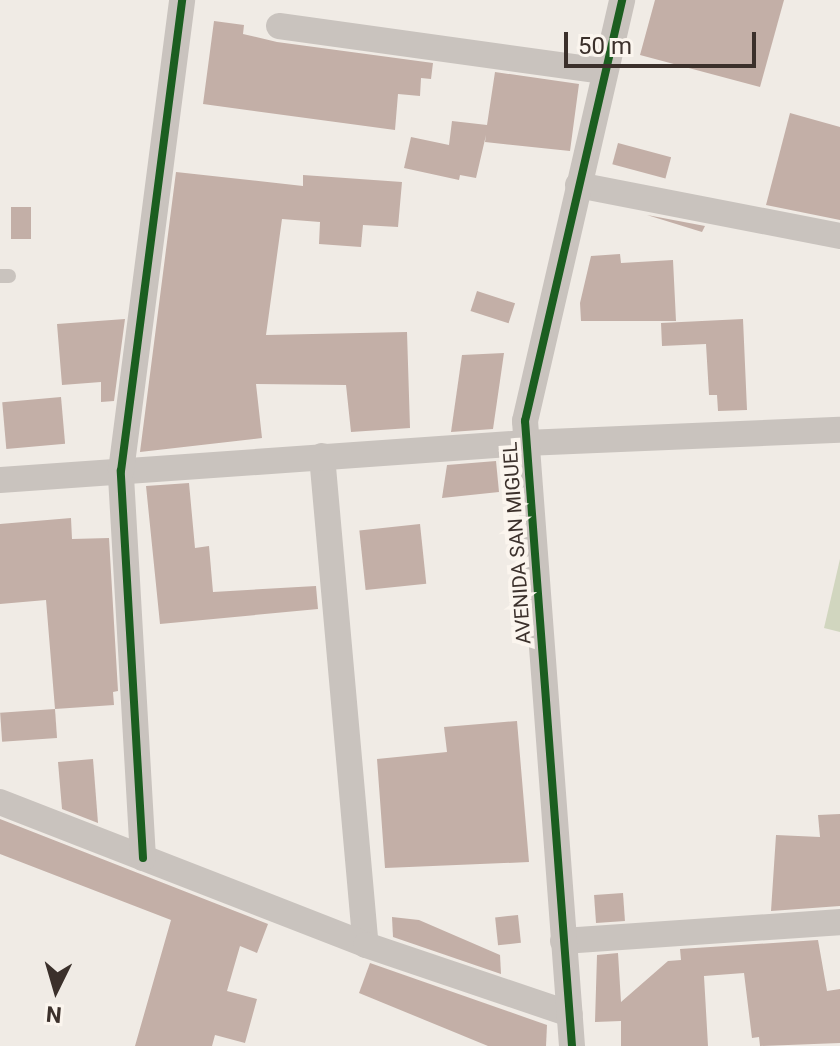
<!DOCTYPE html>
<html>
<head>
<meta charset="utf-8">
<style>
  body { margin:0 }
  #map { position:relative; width:840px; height:1046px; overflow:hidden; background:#f0ebe5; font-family:Roboto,sans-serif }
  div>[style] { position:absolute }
  .green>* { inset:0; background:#d1d6bf }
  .building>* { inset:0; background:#c3afa7; transform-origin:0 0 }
  .service>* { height:14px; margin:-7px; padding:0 7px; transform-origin:7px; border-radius:7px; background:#c9c3be }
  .minor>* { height:26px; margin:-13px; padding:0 13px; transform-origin:13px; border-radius:13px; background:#c9c3be }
  .cycleway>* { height:8px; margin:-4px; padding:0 4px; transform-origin:4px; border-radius:4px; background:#1b5e20 }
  span { translate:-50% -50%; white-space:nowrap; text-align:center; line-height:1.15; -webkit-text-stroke:8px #fbf5ee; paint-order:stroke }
  .street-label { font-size:20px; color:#3b302b }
  .north { position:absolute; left:16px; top:950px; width:80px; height:80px; -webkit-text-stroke:6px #fbf5ee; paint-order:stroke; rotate:185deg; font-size:22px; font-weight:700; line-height:32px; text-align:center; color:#3b302b }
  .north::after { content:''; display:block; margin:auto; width:28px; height:36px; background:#3b302b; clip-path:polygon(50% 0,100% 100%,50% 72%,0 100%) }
  .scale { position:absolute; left:564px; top:32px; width:192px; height:36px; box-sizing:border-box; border:4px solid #3b302b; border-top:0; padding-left:10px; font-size:24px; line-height:28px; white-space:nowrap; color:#3b302b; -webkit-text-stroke:6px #fbf5ee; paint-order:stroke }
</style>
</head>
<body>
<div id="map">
  <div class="green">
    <i style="clip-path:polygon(840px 559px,840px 632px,824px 628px)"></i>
  </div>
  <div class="building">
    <i style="clip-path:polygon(655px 0,784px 0,760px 87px,640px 55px)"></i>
    <i style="clip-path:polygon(214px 21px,244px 25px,243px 34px,277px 42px,433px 63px,431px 79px,421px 78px,420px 96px,398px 94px,395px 130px,203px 104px)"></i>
    <i style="clip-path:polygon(495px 72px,579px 84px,570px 151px,485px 142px,486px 135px,476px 178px,460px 175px,459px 180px,404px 168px,411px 137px,449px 145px,452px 121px,487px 125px)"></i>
    <i style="clip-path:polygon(790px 113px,840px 127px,840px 220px,766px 205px)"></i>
    <i style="left:618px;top:143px;width:55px;height:22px;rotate:15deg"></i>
    <i style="clip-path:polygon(176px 172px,303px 186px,303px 175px,402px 182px,398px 227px,363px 225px,361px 247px,319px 244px,320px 222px,282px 219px,266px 335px,407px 332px,410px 428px,351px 432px,346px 385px,256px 384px,262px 438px,140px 452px)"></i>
    <i style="left:11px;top:207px;width:20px;height:32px"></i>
    <i style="clip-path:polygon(647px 215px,705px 226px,702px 232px)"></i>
    <i style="clip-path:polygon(620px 254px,621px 263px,673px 260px,676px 321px,581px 321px,580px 303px,591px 256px)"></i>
    <i style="left:477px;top:291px;width:40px;height:21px;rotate:18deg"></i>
    <i style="clip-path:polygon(125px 319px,114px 401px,101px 402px,101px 382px,62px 385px,57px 324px)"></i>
    <i style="clip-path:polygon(743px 319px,747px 410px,718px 411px,717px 395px,709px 395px,706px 344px,662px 346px,661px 323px)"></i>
    <i style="clip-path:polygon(504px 353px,493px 429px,451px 432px,462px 355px)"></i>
    <i style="left:61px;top:397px;width:47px;height:59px;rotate:85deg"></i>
    <i style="clip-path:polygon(496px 461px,499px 492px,442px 498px,447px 465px)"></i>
    <i style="clip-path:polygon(189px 483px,195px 548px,209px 546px,213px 592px,316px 586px,318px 609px,160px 624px,146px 486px)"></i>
    <i style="clip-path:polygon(71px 518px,72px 539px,109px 538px,118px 691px,113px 692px,114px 705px,55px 709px,46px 600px,0 604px,0 524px)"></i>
    <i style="left:420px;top:524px;width:60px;height:61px;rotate:84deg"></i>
    <i style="left:55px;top:709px;width:29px;height:55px;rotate:86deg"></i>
    <i style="clip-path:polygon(517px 721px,529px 862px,385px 868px,377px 759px,447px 752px,444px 727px)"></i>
    <i style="clip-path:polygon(93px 759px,98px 823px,62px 809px,58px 762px)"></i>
    <i style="clip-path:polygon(840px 814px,840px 906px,771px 911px,776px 835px,820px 837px,818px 815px)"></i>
    <i style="clip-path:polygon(0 819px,268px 924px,257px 953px,240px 946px,227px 991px,257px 999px,245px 1043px,215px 1035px,212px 1046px,135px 1046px,171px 920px,0 854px)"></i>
    <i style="left:623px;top:893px;width:28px;height:29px;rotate:86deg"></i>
    <i style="left:518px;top:915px;width:28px;height:23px;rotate:84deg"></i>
    <i style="clip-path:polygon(392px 917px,419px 920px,500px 955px,501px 974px,393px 937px)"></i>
    <i style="clip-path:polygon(818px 940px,827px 991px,840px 989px,840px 1043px,760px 1046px,759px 1037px,752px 1038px,744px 973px,704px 976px,708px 1046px,621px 1046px,621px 1021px,595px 1022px,597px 955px,618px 953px,621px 1002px,668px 961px,681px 960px,680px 949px)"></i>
    <i style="clip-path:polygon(370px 963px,547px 1025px,546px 1046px,488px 1046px,359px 993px)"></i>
  </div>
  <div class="service">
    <i style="left:0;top:276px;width:9px"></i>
  </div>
  <div class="minor">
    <i style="left:279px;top:26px;width:328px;rotate:7.9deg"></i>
    <i style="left:578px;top:185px;width:267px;rotate:11deg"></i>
    <i style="left:322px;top:456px;width:491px;rotate:84.9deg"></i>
    <i style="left:0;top:480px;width:526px;rotate:-4.03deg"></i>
    <i style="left:525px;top:443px;width:315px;rotate:-2.4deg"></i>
    <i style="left:0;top:802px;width:393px;rotate:21.3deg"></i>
    <i style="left:366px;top:945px;width:215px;rotate:18.7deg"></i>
    <i style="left:143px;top:858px;width:388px;rotate:-93.3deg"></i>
    <i style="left:121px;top:471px;width:475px;rotate:-82.6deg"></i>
    <i style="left:563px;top:941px;width:278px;rotate:-3.9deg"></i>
    <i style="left:572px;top:1046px;width:627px;rotate:-94.3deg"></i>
    <i style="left:525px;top:421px;width:432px;rotate:-77deg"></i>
  </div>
  <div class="cycleway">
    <i style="left:143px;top:858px;width:388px;rotate:-93.3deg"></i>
    <i style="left:121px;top:471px;width:475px;rotate:-82.6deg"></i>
    <i style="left:572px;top:1046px;width:627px;rotate:-94.3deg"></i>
    <i style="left:525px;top:421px;width:432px;rotate:-77deg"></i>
  </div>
  <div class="street-label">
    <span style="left:517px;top:543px;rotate:-94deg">AVENIDA SAN MIGUEL</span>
  </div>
  <div class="north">N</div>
  <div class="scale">50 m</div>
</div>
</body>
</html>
